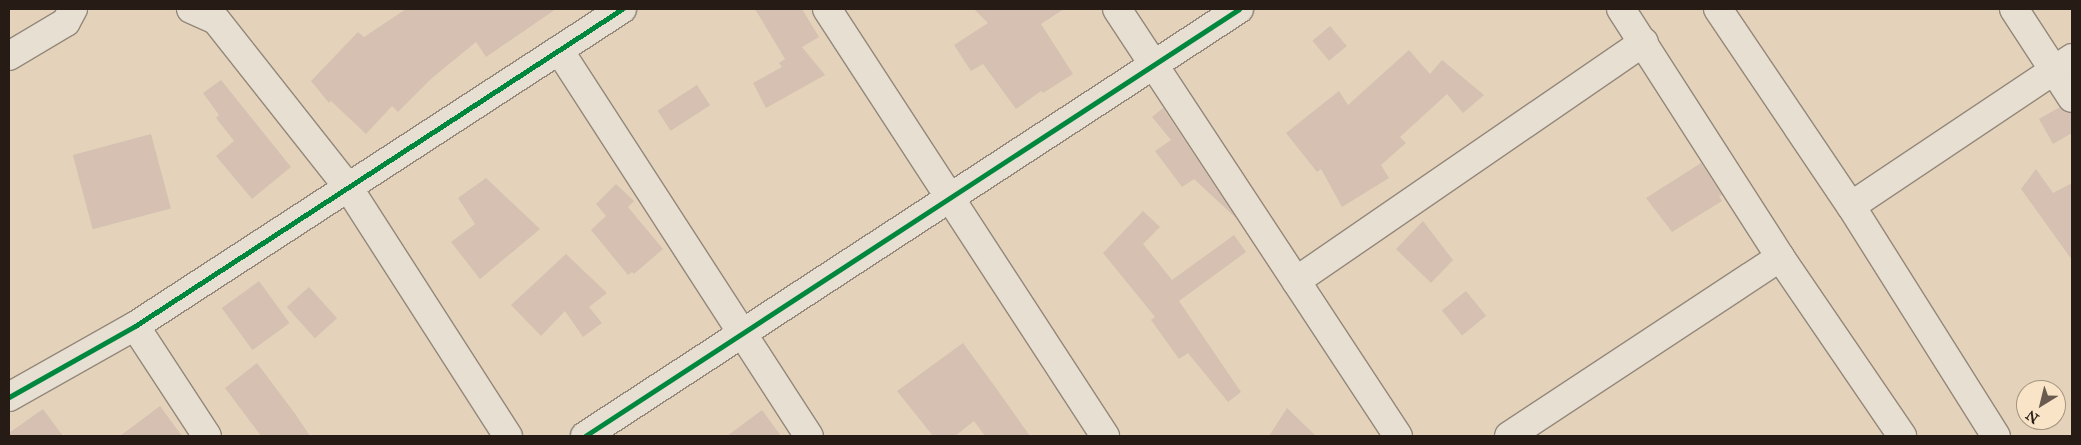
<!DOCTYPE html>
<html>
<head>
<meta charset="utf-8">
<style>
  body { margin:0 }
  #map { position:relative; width:2081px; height:445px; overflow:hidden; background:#e4d3ba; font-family:"IM FELL Great Primer",serif }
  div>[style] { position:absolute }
  .building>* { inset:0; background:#d5c0b1; transform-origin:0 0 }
  .roads { filter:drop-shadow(1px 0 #93887a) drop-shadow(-1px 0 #93887a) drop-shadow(0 1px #93887a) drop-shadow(0 -1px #93887a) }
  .minor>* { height:28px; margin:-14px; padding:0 14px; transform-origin:14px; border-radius:14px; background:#e8dfd3 }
  .cycleway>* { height:5px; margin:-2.5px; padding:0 2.5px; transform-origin:2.5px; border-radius:2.5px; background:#00873e }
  span { translate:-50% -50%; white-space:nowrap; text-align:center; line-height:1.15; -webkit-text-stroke:5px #f9e4c7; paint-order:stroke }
  .frame { position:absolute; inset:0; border:10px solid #271b16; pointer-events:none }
  .north { position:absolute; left:2016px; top:380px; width:50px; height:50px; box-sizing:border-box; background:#f9e4c7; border:1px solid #a59480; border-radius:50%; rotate:216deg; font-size:14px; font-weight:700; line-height:20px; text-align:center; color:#271b16 }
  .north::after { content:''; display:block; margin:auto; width:18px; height:22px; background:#695b4f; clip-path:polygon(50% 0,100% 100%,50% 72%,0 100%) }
</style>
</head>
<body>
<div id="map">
  <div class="building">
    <i style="clip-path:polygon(406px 9px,556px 9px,486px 57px,476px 42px,432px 78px,398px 112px,392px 106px,366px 134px,331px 101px,329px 103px,311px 81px,358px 32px,364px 37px)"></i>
    <i style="clip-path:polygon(755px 9px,802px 9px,819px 37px,802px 47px,825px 75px,766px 108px,753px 83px,782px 67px,779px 63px,785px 59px)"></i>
    <i style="clip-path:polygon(974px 9px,1064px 9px,1041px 24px,1073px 74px,1043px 93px,1041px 91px,1016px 109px,983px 64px,971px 71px,954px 45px,988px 23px)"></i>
    <i style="left:1330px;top:26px;width:26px;height:23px;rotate:50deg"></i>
    <i style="clip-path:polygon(1409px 50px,1430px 74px,1442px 60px,1484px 95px,1463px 113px,1447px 94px,1400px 137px,1406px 143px,1381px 165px,1389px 178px,1342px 207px,1321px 169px,1317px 172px,1286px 133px,1339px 91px,1348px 105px)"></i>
    <i style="clip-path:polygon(221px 80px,291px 167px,252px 199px,216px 156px,234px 141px,216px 118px,219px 115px,203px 93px)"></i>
    <i style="left:697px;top:85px;width:24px;height:47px;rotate:57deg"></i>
    <i style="clip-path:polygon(2060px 107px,2072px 114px,2072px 133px,2053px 144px,2039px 119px)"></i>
    <i style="clip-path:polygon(1163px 108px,1236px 218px,1194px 179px,1182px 187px,1155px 151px,1171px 140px,1152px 117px)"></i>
    <i style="left:151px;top:134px;width:77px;height:81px;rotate:75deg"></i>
    <i style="clip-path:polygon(1701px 163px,1722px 195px,1719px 196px,1722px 201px,1672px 232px,1646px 198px)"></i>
    <i style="clip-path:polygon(2036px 169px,2053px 193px,2072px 183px,2072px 260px,2021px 189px)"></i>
    <i style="clip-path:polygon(486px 178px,540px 229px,480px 279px,451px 242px,475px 224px,458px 198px)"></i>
    <i style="clip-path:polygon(616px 184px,634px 201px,628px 207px,663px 249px,634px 274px,632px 272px,628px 275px,591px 230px,606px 216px,596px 204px)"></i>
    <i style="clip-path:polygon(1143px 211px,1160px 227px,1143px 244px,1172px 280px,1234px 235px,1246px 252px,1179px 301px,1241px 392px,1228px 402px,1188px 353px,1179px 359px,1151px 320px,1155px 317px,1103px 253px)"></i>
    <i style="clip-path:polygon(1423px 221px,1453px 260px,1431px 283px,1396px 249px)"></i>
    <i style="clip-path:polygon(566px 254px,607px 293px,589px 307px,602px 323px,583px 337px,565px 311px,541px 336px,511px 305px)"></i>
    <i style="left:259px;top:281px;width:52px;height:46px;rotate:54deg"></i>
    <i style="left:309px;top:287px;width:42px;height:30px;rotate:48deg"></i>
    <i style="left:1466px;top:291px;width:32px;height:31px;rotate:51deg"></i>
    <i style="clip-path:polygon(963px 343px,996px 388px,1030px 436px,985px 436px,974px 421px,955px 436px,933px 436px,897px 391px)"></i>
    <i style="clip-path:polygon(257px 363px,296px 415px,310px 436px,261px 436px,225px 388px)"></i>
    <i style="clip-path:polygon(160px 406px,182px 436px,120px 436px)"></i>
    <i style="clip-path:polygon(1287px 408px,1316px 436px,1269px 436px)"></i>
    <i style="clip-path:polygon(43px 409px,63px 436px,9px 436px,9px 433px)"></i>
    <i style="clip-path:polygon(762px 410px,781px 436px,727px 436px)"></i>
  </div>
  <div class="roads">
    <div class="minor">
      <i style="left:191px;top:9px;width:27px;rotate:24deg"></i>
      <i style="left:216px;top:20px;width:213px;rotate:51.7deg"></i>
      <i style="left:348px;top:187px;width:296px;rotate:57.3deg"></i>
      <i style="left:827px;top:9px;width:510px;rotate:56.93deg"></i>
      <i style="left:1117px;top:9px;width:511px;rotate:56.65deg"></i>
      <i style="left:1621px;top:9px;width:295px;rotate:57.3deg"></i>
      <i style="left:1780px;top:257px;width:217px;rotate:55.7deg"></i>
      <i style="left:1718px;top:9px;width:238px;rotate:56deg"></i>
      <i style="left:1851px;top:206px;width:272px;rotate:57.8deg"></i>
      <i style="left:2014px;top:9px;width:106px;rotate:56.9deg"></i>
      <i style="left:559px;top:50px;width:460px;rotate:57.1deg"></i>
      <i style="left:9px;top:56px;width:66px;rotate:-30.8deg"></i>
      <i style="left:66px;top:22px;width:15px;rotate:-62deg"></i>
      <i style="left:1851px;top:206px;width:266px;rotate:-33.8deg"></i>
      <i style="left:1296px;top:281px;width:422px;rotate:-34.5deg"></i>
      <i style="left:135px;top:326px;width:131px;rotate:56.8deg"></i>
      <i style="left:9px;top:397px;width:145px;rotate:-29.4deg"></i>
      <i style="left:135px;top:326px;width:581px;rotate:-33.06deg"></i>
      <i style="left:585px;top:436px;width:781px;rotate:-33.14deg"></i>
      <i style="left:1509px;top:436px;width:325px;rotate:-33.4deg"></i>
    </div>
  </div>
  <div class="cycleway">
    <i style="left:9px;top:397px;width:145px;rotate:-29.4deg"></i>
    <i style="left:135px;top:326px;width:581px;rotate:-33.06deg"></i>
    <i style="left:585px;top:436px;width:781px;rotate:-33.14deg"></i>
  </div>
  <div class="frame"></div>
  <div class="north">N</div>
</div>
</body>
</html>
